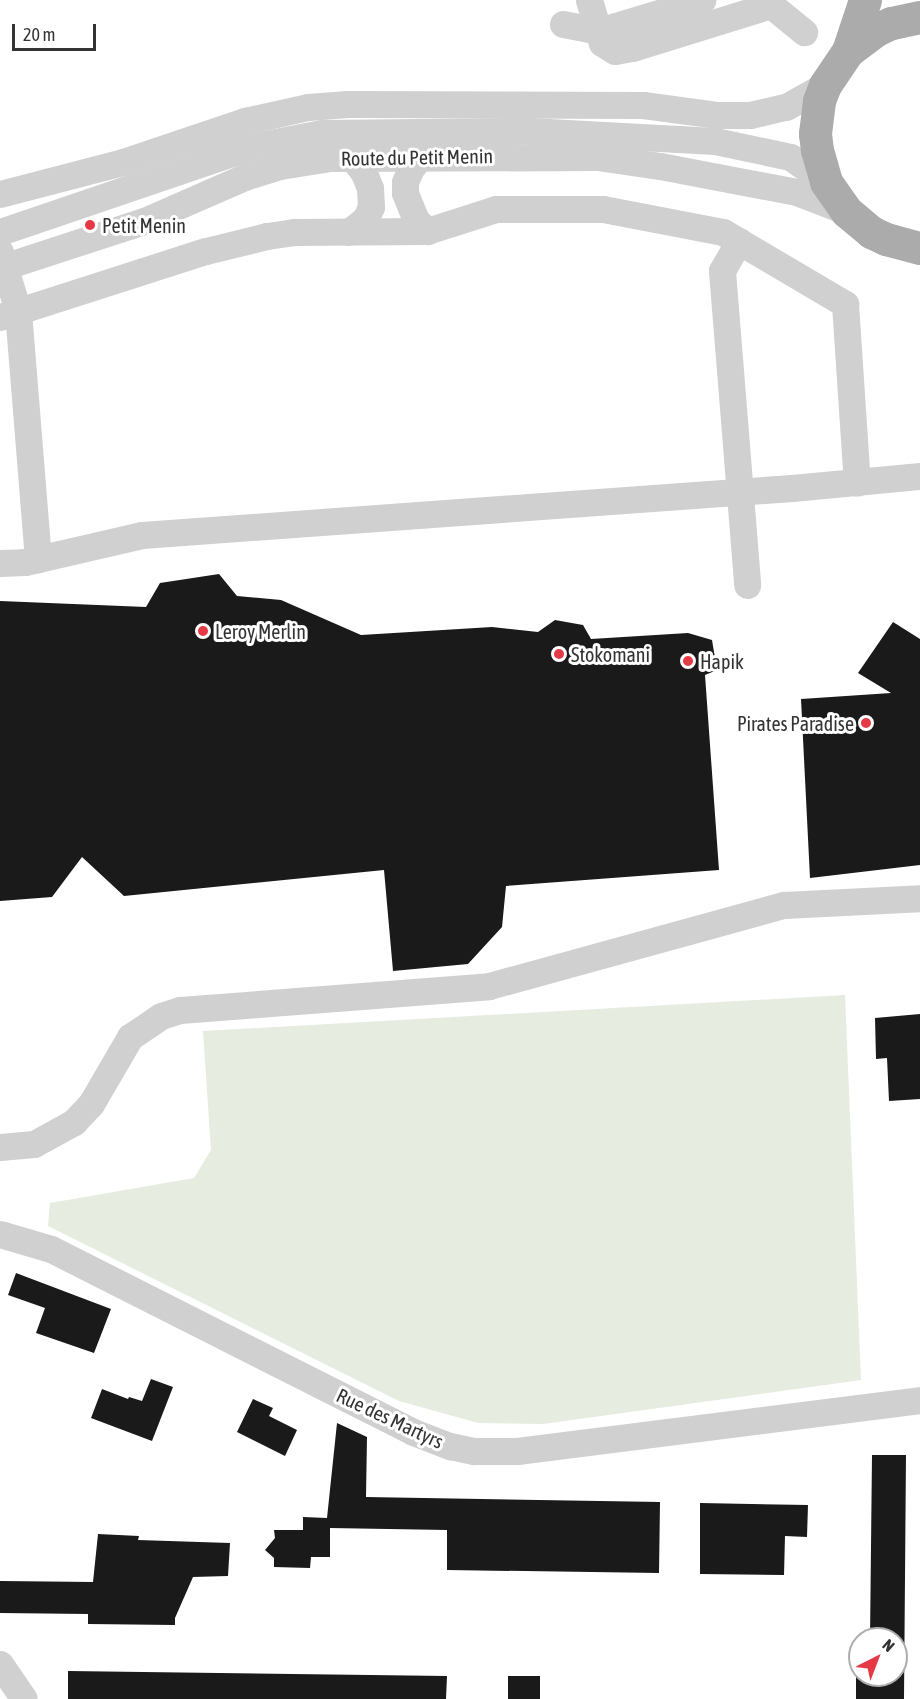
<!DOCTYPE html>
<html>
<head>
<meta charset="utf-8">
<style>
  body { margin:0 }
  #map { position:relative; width:920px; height:1699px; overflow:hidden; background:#fff; font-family:"Asap Condensed",sans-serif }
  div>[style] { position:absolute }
  .green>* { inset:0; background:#e6ecdf }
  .building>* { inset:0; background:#1a1a1a; transform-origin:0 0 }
  .minor>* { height:27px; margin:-13.5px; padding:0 13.5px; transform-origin:13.5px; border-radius:13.5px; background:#d0d0d0 }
  .major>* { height:33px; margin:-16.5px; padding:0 16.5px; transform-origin:16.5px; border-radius:16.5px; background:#ababab }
  .dots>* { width:16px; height:16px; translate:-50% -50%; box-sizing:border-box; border:3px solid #fff; border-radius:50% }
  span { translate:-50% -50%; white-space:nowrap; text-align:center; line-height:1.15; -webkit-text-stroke:6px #fff; paint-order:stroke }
  .street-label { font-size:20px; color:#333 }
  .poi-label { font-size:20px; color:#333 }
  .left { translate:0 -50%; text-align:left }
  .right { translate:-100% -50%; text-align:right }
  .north { position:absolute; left:848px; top:1627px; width:60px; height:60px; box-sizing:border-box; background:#fff; border:2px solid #adadad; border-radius:50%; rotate:42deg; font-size:16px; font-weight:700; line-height:24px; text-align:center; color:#333 }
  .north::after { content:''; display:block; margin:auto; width:21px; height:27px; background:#e63946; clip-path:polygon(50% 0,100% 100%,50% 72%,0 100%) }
  .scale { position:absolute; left:12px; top:24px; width:84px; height:27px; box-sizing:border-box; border:3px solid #333; border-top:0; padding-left:8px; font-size:18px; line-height:21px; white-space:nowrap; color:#333; -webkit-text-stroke:4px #fff; paint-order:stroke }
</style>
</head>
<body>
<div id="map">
  <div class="green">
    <i style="clip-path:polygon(845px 995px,861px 1380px,543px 1424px,478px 1423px,399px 1401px,48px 1226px,50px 1203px,194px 1178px,211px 1150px,203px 1031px)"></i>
  </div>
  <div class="building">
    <i style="clip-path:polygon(219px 574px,237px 596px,281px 600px,361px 635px,492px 627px,538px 632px,555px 620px,583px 625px,591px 639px,688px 633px,712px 640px,717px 670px,705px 675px,719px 870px,506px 886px,502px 927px,468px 964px,393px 971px,384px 870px,124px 896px,82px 857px,52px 897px,0 901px,0 601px,146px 607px,160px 583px)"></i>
    <i style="clip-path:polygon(893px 622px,920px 639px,920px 865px,810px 878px,801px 699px,891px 693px,858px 673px)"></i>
    <i style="clip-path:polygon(920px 1014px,920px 1099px,889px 1101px,887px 1058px,876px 1059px,875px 1018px)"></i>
    <i style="clip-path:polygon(16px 1273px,111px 1309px,94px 1353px,36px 1333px,45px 1308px,8px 1295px)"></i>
    <i style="clip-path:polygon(151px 1379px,173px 1387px,152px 1441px,91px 1418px,102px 1389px,128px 1399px,129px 1397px,142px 1401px)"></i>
    <i style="clip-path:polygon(253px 1399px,273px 1408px,269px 1416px,297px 1430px,285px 1456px,237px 1432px)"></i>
    <i style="clip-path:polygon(337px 1423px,367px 1437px,366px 1497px,660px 1502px,659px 1573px,447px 1570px,447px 1530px,330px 1528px,330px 1557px,311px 1557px,310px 1568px,274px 1567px,274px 1558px,265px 1550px,275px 1538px,274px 1530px,303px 1530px,303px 1517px,327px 1518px)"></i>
    <i style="clip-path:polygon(872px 1455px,906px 1455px,904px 1699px,856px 1699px,856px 1665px,860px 1665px,860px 1675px,896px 1675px,896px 1639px,870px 1639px)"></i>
    <i style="clip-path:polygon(700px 1503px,808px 1505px,807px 1537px,785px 1536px,784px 1575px,700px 1574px)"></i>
    <i style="clip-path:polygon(98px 1534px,139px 1536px,138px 1540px,230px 1543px,228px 1576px,193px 1577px,175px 1618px,175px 1625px,88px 1624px,88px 1614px,0 1613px,0 1581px,93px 1582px)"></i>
    <i style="clip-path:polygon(68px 1671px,447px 1676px,446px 1699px,68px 1699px)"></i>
    <i style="left:508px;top:1676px;width:32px;height:23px"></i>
  </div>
  <div class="minor">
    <i style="left:589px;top:0;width:45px;rotate:73.2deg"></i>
    <i style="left:602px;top:43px;width:15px;rotate:32deg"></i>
    <i style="left:615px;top:51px;width:17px;rotate:-10deg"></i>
    <i style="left:632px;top:48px;width:145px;rotate:-17.2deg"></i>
    <i style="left:771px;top:5px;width:43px;rotate:39.3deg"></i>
    <i style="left:563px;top:24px;width:37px;rotate:11deg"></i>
    <i style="left:599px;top:31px;width:108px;rotate:-16.8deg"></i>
    <i style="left:420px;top:157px;width:14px;rotate:129deg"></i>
    <i style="left:411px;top:168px;width:15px;rotate:113deg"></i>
    <i style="left:405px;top:182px;width:11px;rotate:90deg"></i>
    <i style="left:405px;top:193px;width:29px;rotate:68deg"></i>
    <i style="left:416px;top:220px;width:16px;rotate:45deg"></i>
    <i style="left:0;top:194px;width:127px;rotate:-14.6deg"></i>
    <i style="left:123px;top:162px;width:129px;rotate:-18.6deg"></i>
    <i style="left:245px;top:121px;width:65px;rotate:-12.5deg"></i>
    <i style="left:308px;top:107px;width:40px;rotate:-4.3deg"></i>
    <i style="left:348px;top:104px;width:295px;rotate:0.2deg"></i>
    <i style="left:643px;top:105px;width:76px;rotate:7.6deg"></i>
    <i style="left:718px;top:115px;width:32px"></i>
    <i style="left:750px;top:115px;width:37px;rotate:-13deg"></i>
    <i style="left:786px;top:107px;width:45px;rotate:-29.4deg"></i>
    <i style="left:0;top:232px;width:264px;rotate:-18.8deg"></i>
    <i style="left:250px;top:147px;width:73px;rotate:-11deg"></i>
    <i style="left:322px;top:133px;width:208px;rotate:-0.6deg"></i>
    <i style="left:530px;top:131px;width:185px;rotate:3.1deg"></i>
    <i style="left:715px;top:141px;width:77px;rotate:12deg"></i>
    <i style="left:790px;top:157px;width:44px;rotate:34.8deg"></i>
    <i style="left:349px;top:232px;width:22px;rotate:-39deg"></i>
    <i style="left:366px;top:218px;width:12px;rotate:-66deg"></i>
    <i style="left:371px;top:207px;width:19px;rotate:-93deg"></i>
    <i style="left:370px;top:188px;width:16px;rotate:-112deg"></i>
    <i style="left:364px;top:173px;width:20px;rotate:-127deg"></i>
    <i style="left:739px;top:241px;width:34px;rotate:120deg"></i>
    <i style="left:722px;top:271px;width:315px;rotate:85.4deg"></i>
    <i style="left:0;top:252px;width:62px;rotate:73deg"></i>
    <i style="left:18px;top:311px;width:249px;rotate:85.4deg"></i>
    <i style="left:0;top:268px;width:151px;rotate:-18.1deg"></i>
    <i style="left:144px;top:221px;width:112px;rotate:-23.6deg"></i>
    <i style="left:247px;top:176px;width:34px;rotate:-17deg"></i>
    <i style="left:280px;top:166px;width:51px;rotate:-9.1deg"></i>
    <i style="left:330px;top:158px;width:267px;rotate:-0.2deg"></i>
    <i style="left:597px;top:157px;width:64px;rotate:8.1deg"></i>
    <i style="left:660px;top:166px;width:138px;rotate:10.8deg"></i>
    <i style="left:796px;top:192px;width:53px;rotate:20.8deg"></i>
    <i style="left:0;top:317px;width:216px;rotate:-17.8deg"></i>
    <i style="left:206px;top:251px;width:63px;rotate:-13.8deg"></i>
    <i style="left:267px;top:236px;width:27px;rotate:-8deg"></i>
    <i style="left:294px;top:232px;width:133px;rotate:-0.4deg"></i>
    <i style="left:427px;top:231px;width:72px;rotate:-17.7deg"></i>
    <i style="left:496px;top:209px;width:107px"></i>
    <i style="left:603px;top:209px;width:122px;rotate:10.9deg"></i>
    <i style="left:723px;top:232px;width:142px;rotate:30.5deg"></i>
    <i style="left:845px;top:304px;width:179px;rotate:86.2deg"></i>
    <i style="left:0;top:563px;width:25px;rotate:-2deg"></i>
    <i style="left:25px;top:562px;width:120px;rotate:-13deg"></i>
    <i style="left:142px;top:535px;width:652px;rotate:-4.14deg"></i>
    <i style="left:792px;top:488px;width:129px;rotate:-5.4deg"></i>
    <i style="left:0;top:1147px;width:34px;rotate:-5deg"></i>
    <i style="left:34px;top:1144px;width:46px;rotate:-28.8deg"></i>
    <i style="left:74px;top:1122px;width:25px;rotate:-47deg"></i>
    <i style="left:91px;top:1104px;width:78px;rotate:-59.8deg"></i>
    <i style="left:130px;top:1037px;width:37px;rotate:-34deg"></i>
    <i style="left:161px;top:1016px;width:20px;rotate:-18deg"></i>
    <i style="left:180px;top:1010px;width:310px;rotate:-4.4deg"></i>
    <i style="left:489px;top:986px;width:306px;rotate:-15.4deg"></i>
    <i style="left:784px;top:905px;width:136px;rotate:-2.9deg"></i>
    <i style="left:0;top:1234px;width:53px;rotate:16.4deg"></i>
    <i style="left:51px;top:1249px;width:406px;rotate:26.8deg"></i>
    <i style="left:413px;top:1432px;width:40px;rotate:21deg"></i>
    <i style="left:450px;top:1446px;width:25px;rotate:12deg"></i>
    <i style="left:474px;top:1451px;width:43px"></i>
    <i style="left:517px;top:1451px;width:406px;rotate:-7.2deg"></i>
    <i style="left:0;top:1664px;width:42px;rotate:55.6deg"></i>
  </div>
  <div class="major">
    <i style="left:920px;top:17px;width:30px;rotate:168deg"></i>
    <i style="left:891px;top:23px;width:17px;rotate:155deg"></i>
    <i style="left:876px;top:30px;width:35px;rotate:143deg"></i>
    <i style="left:848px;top:51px;width:41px;rotate:124.1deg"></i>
    <i style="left:825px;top:85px;width:17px;rotate:111deg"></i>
    <i style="left:819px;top:101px;width:33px;rotate:97deg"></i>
    <i style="left:815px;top:134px;width:16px;rotate:83deg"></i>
    <i style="left:817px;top:150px;width:33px;rotate:74deg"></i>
    <i style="left:826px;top:182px;width:35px;rotate:55deg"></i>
    <i style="left:846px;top:211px;width:33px;rotate:40deg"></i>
    <i style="left:871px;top:232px;width:17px;rotate:25deg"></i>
    <i style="left:886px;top:239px;width:35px;rotate:15deg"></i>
    <i style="left:848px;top:51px;width:54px;rotate:-71.6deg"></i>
  </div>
  <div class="dots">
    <i style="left:90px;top:225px;background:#e63946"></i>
    <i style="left:203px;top:631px;background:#e63946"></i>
    <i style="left:559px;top:654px;background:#e63946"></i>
    <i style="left:688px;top:661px;background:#e63946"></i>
    <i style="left:866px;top:723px;background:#e63946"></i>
  </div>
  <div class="street-label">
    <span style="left:417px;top:157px;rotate:-1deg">Route du Petit Menin</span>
    <span style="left:390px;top:1418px;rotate:25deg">Rue des Martyrs</span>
  </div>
  <div class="poi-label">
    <span class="left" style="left:102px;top:225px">Petit Menin</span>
    <span class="left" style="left:215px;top:631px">Leroy Merlin</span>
    <span class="left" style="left:571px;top:654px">Stokomani</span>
    <span class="left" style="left:700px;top:661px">Hapik</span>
    <span class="right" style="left:854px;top:723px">Pirates Paradise</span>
  </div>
  <div class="north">N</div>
  <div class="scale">20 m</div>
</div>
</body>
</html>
